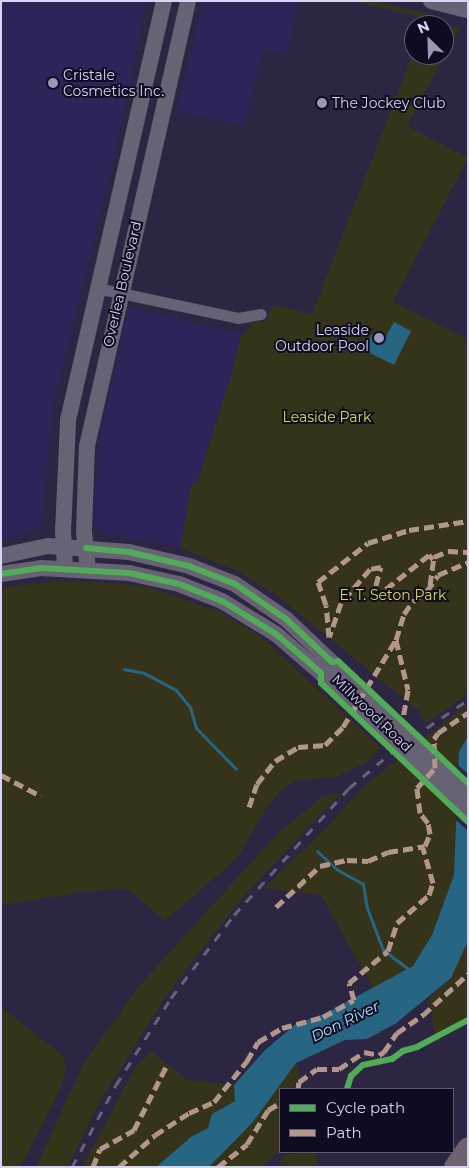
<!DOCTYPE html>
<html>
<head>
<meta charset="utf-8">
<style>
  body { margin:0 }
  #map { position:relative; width:469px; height:1168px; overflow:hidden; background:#2c2642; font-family:Montserrat,sans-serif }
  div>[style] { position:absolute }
  .built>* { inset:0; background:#2f2459 }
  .green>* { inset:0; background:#35341a }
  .water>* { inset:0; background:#266683 }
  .pier>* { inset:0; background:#2c2642 }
  .stream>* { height:3px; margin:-1.5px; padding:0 1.5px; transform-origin:1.5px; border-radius:1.5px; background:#266683 }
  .street>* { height:11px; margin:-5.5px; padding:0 5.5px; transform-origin:5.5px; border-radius:5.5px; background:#646277 }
  .secondary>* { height:16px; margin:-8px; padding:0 8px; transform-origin:8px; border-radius:8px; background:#686275 }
  .highway>* { height:20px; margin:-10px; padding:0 10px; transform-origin:10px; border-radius:10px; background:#6d626e }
  .rail>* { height:3px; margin-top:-1.5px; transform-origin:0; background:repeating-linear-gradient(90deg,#666278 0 9px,transparent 0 18px) }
  .quiet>* { height:5px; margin-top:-2.5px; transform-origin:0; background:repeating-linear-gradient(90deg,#b2968c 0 10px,transparent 0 15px) }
  .cycleway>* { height:6px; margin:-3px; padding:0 3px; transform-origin:3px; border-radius:3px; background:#51ab58 }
  .dots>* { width:14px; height:14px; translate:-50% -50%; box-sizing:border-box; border:2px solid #0f0b20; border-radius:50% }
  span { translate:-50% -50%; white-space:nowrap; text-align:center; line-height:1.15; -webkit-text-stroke:4px #0f0b20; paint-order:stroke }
  .poi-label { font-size:14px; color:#d7d5f5 }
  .left { translate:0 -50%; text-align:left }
  .right { translate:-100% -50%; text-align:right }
  .street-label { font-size:14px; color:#d7d5f5 }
  .park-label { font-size:14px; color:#e0df46 }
  .water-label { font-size:15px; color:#ace3fd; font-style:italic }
  .frame { position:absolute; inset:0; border:2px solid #d7d5f5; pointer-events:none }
  .legend { position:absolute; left:279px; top:1088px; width:175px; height:65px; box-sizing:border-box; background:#0f0b20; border:1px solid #5f5c75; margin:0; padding:6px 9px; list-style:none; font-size:15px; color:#d7d5f5 }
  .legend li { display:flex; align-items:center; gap:10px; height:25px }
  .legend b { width:25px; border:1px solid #5f5c75 }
  .north { position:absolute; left:404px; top:15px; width:50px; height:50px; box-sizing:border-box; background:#0f0b20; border:1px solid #5f5c75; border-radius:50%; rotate:336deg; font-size:14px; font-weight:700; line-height:20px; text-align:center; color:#d7d5f5 }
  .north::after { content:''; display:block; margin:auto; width:18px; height:22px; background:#9b98b6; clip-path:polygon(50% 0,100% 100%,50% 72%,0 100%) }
</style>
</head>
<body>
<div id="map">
  <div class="built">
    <i style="clip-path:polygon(1px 1px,147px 1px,114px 157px,53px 407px,41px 528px,1px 541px)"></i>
    <i style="clip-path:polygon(203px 1px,299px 1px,287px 55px,263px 50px,244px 126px,177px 111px)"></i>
    <i style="clip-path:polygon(129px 307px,241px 334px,232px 373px,197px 484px,192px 483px,180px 548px,108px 535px,94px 525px,98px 442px)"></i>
  </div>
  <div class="green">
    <i style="clip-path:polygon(374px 1px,428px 14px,428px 19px,357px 2px)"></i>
    <i style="clip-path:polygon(444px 25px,459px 29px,407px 126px,468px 158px,393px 302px,468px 339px,468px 694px,426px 723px,419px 714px,423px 708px,419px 711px,275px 594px,238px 571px,180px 548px,192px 483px,197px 483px,232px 373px,241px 334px,244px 335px,254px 321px,265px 322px,274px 305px,312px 314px,414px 51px,414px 55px,444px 55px)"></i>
    <i style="clip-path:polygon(58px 581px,117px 583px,154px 589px,220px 612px,261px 637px,381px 748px,367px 762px,336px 777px,296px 781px,282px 789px,267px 807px,237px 858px,165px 921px,128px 889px,83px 892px,1px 905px,1px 588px)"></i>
    <i style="clip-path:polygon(468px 704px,468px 765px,454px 875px,432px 935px,413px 966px,373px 988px,321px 895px,264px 888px,330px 824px,362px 788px)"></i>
    <i style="clip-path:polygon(341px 793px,242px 898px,165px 997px,98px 1105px,68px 1167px,36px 1167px,84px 1063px,140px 985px,278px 833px,323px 796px)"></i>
    <i style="clip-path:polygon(468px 941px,468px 1016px,435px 1036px,429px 998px,451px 978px)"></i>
    <i style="clip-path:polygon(1px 1007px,63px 1056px,66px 1066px,63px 1083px,21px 1167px,1px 1167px)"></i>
    <i style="clip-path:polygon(152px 1052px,187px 1080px,234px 1085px,235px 1101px,224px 1106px,208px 1128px,191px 1137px,156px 1167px,82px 1167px,136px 1066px)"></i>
    <i style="clip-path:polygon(296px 1063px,301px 1075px,291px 1089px,280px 1089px,280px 1151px,263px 1167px,209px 1167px,253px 1122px)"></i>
    <i style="clip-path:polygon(291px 1152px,316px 1152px,318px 1167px,283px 1167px,279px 1161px)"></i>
  </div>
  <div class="water">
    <i style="clip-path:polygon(394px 322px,411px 331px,394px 365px,364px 350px,372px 334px,384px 340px)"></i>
    <i style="clip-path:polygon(468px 736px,468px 941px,451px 978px,395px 1024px,367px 1039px,345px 1040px,296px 1063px,253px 1122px,209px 1167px,156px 1167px,191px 1137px,208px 1128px,212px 1114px,235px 1101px,234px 1085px,265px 1050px,296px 1024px,326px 1013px,413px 966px,432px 935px,454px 875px,459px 752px)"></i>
  </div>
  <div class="pier">
    <i style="clip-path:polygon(457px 764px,468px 774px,468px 831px,456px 820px)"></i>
  </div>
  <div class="stream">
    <i style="left:124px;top:669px;width:20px;rotate:11deg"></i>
    <i style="left:144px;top:673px;width:36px;rotate:28deg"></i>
    <i style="left:176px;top:690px;width:22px;rotate:51deg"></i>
    <i style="left:190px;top:707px;width:22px;rotate:74deg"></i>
    <i style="left:196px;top:728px;width:57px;rotate:45.7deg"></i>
    <i style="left:317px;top:851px;width:26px;rotate:43deg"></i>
    <i style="left:336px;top:869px;width:31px;rotate:29deg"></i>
    <i style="left:363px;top:884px;width:24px;rotate:81deg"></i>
    <i style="left:367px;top:908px;width:45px;rotate:69.1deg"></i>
    <i style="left:383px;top:950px;width:35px;rotate:37deg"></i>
  </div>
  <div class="street">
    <i style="left:97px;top:288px;width:144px;rotate:12deg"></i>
    <i style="left:238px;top:318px;width:23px;rotate:-10deg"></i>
  </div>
  <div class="secondary">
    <i style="left:431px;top:1px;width:38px;rotate:14deg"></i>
    <i style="left:1px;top:556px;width:48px;rotate:-12deg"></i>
    <i style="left:48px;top:546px;width:81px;rotate:4.2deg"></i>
    <i style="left:129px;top:552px;width:62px;rotate:13.1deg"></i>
    <i style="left:189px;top:566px;width:49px;rotate:21.4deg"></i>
    <i style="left:235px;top:584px;width:62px;rotate:34.5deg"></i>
    <i style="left:286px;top:619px;width:250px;rotate:43.4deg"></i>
    <i style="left:65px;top:569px;width:37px;rotate:-93deg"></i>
    <i style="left:63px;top:532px;width:112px;rotate:-87.4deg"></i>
    <i style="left:68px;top:420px;width:430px;rotate:-77.1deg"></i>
    <i style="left:88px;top:570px;width:39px;rotate:-96deg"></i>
    <i style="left:84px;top:531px;width:85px;rotate:-88deg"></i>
    <i style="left:87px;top:446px;width:456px;rotate:-77.2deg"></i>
    <i style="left:1px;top:574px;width:40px;rotate:-8.5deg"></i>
    <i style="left:41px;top:568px;width:88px;rotate:3.3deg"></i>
    <i style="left:129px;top:573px;width:51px;rotate:12.4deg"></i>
    <i style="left:179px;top:584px;width:46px;rotate:21.6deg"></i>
    <i style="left:222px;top:601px;width:63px;rotate:31.4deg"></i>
    <i style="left:276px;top:634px;width:60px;rotate:40.9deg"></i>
    <i style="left:321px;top:673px;width:202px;rotate:43.2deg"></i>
  </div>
  <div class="highway">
    <i style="left:454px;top:1167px;width:24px;rotate:-55deg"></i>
  </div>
  <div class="rail">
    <i style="left:72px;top:1167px;width:93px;rotate:-61.8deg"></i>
    <i style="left:116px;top:1085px;width:103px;rotate:-57.7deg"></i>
    <i style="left:171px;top:998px;width:104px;rotate:-52.8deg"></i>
    <i style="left:234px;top:915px;width:171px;rotate:-47.8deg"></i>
    <i style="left:349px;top:788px;width:62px;rotate:-39.8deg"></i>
    <i style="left:397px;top:748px;width:86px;rotate:-34.1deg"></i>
  </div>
  <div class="quiet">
    <i style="left:433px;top:559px;width:6px;rotate:-135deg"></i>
    <i style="left:429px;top:555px;width:73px;rotate:141.7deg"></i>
    <i style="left:372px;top:600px;width:34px;rotate:-75deg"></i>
    <i style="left:381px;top:567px;width:11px;rotate:170deg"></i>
    <i style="left:370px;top:569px;width:45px;rotate:130.5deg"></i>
    <i style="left:341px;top:603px;width:36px;rotate:109deg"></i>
    <i style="left:329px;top:637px;width:32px;rotate:-95deg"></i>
    <i style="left:326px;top:605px;width:24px;rotate:-109deg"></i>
    <i style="left:318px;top:582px;width:63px;rotate:-38deg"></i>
    <i style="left:368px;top:543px;width:43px;rotate:-17.6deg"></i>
    <i style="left:409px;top:530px;width:60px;rotate:-8.7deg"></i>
    <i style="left:430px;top:585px;width:28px;rotate:-82deg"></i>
    <i style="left:434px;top:557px;width:15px;rotate:-23deg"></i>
    <i style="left:448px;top:551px;width:20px;rotate:3deg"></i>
    <i style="left:396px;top:640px;width:51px;rotate:76.5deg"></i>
    <i style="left:408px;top:690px;width:29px;rotate:100deg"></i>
    <i style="left:1px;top:775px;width:45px;rotate:27.7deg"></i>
    <i style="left:249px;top:807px;width:24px;rotate:-71deg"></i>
    <i style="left:257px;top:784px;width:29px;rotate:-52deg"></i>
    <i style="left:275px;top:761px;width:27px;rotate:-31deg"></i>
    <i style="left:298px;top:747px;width:27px;rotate:-4deg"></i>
    <i style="left:325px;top:745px;width:25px;rotate:-45deg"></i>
    <i style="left:343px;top:727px;width:102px;rotate:-58.7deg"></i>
    <i style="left:396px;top:640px;width:27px;rotate:-73deg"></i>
    <i style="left:404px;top:614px;width:16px;rotate:-55deg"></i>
    <i style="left:413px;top:601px;width:17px;rotate:-36deg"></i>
    <i style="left:427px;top:591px;width:19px;rotate:-55deg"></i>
    <i style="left:438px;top:575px;width:33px;rotate:-23deg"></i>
    <i style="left:276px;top:907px;width:60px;rotate:-43deg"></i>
    <i style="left:320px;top:866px;width:28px;rotate:-13deg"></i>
    <i style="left:347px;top:860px;width:21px;rotate:3deg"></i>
    <i style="left:368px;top:861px;width:22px;rotate:-24deg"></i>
    <i style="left:388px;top:852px;width:37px;rotate:-9deg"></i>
    <i style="left:425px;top:846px;width:13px;rotate:-67deg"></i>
    <i style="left:430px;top:834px;width:11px;rotate:-100deg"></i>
    <i style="left:428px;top:823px;width:13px;rotate:-129deg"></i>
    <i style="left:420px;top:813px;width:25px;rotate:-97deg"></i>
    <i style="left:417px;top:788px;width:27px;rotate:-48deg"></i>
    <i style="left:435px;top:768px;width:29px;rotate:-92deg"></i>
    <i style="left:434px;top:739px;width:7px;rotate:-56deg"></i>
    <i style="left:438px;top:733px;width:36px;rotate:-34deg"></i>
    <i style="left:298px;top:1089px;width:7px;rotate:-82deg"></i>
    <i style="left:299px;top:1082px;width:22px;rotate:-36deg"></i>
    <i style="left:317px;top:1069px;width:22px"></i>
    <i style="left:339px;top:1069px;width:30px;rotate:-34deg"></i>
    <i style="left:364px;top:1052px;width:15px;rotate:11deg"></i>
    <i style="left:379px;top:1055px;width:6px;rotate:-31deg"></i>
    <i style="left:384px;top:1052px;width:23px;rotate:-56deg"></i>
    <i style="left:397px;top:1033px;width:32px;rotate:-35deg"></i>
    <i style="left:423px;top:1015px;width:61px;rotate:-42.3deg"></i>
    <i style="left:93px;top:1167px;width:19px;rotate:-69deg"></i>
    <i style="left:100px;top:1149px;width:39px;rotate:-29deg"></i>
    <i style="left:134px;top:1130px;width:73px;rotate:-63.1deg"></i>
    <i style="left:119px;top:1167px;width:48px;rotate:-41.6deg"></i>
    <i style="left:155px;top:1135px;width:40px;rotate:-32.9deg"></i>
    <i style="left:189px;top:1113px;width:27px;rotate:-24deg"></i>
    <i style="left:214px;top:1102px;width:53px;rotate:-51.2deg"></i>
    <i style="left:247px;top:1061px;width:22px;rotate:-60deg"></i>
    <i style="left:258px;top:1042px;width:28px;rotate:-30deg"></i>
    <i style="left:282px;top:1028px;width:42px;rotate:-15deg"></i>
    <i style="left:323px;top:1017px;width:35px;rotate:-29deg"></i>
    <i style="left:354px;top:1000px;width:18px;rotate:-106deg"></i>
    <i style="left:349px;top:983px;width:50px;rotate:-39.4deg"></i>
    <i style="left:388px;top:951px;width:29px;rotate:-72deg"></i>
    <i style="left:397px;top:923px;width:43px;rotate:-41.2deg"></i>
    <i style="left:429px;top:895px;width:13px;rotate:-72deg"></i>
    <i style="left:433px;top:883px;width:37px;rotate:-106deg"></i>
    <i style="left:218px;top:1167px;width:37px;rotate:-38deg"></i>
    <i style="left:247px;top:1144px;width:40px;rotate:-58deg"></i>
    <i style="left:268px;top:1110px;width:14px;rotate:-30deg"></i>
  </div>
  <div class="cycleway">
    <i style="left:86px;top:548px;width:43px;rotate:5.3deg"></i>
    <i style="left:129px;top:552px;width:62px;rotate:13.1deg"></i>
    <i style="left:189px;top:566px;width:49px;rotate:21.4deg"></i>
    <i style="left:235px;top:584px;width:62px;rotate:34.5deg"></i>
    <i style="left:286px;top:619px;width:63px;rotate:43.1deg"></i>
    <i style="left:332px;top:662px;width:6px;rotate:-9deg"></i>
    <i style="left:338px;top:661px;width:178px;rotate:43.2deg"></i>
    <i style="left:1px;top:574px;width:40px;rotate:-8.5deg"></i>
    <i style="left:41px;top:568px;width:88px;rotate:3.3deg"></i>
    <i style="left:129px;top:573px;width:51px;rotate:12.4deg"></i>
    <i style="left:179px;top:584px;width:46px;rotate:21.6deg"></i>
    <i style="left:222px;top:601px;width:63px;rotate:31.4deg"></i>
    <i style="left:276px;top:634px;width:60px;rotate:40.9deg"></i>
    <i style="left:321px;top:673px;width:10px;rotate:90deg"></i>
    <i style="left:321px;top:683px;width:202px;rotate:43.4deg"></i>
    <i style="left:347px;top:1089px;width:14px;rotate:-73deg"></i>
    <i style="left:351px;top:1076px;width:16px;rotate:-43deg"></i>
    <i style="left:363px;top:1065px;width:30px;rotate:-12deg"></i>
    <i style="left:392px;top:1059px;width:14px;rotate:-36deg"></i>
    <i style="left:403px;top:1051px;width:15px;rotate:-16deg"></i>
    <i style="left:417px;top:1047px;width:58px;rotate:-27.9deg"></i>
  </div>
  <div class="dots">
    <i style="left:53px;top:83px;background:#9b98b6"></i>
    <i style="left:322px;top:103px;background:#9b98b6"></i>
    <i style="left:379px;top:338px;background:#9b98b6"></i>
  </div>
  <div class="poi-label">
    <span class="left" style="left:63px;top:83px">Cristale<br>Cosmetics Inc.</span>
    <span class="left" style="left:332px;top:103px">The Jockey Club</span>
    <span class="right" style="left:369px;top:338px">Leaside<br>Outdoor Pool</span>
  </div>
  <div class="street-label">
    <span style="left:122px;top:284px;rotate:-77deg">Overlea Boulevard</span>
    <span style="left:372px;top:713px;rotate:44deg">Millwood Road</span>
  </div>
  <div class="park-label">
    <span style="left:327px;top:417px">Leaside Park</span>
    <span style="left:393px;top:595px">E. T. Seton Park</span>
  </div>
  <div class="water-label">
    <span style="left:345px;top:1021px;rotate:-26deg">Don River</span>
  </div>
  <div class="frame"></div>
  <ul class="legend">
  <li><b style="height:6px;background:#51ab58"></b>Cycle path</li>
  <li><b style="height:6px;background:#b2968c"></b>Path</li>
  </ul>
  <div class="north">N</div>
</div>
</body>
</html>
